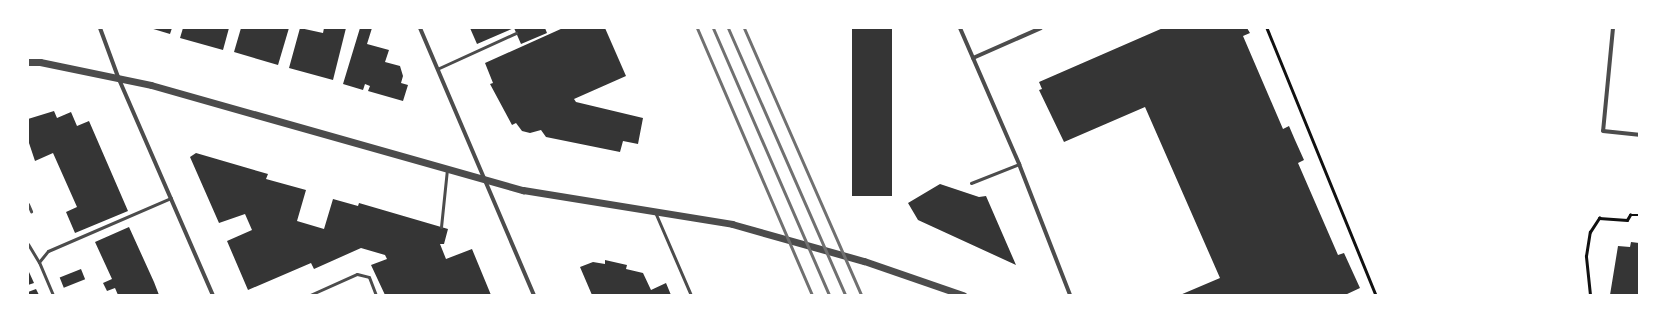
<!DOCTYPE html>
<html>
<head>
<meta charset="utf-8">
<style>
  body { margin:0 }
  #map { position:relative; width:1667px; height:323px; overflow:hidden; background:#fff; font-family:"Asap Condensed",sans-serif }
  div>[style] { position:absolute }
  .building>* { inset:0; background:#353535; transform-origin:0 0 }
  .path>* { height:2.5px; margin:-1.25px; padding:0 1.25px; transform-origin:1.25px; border-radius:1.25px; background:#111 }
  .service>* { height:3px; margin:-1.5px; padding:0 1.5px; transform-origin:1.5px; border-radius:1.5px; background:#4c4c4c }
  .minor>* { height:4px; margin:-2px; padding:0 2px; transform-origin:2px; border-radius:2px; background:#4c4c4c }
  .tertiary>* { height:7px; margin:-3.5px; padding:0 3.5px; transform-origin:3.5px; border-radius:3.5px; background:#4c4c4c }
  .rail>* { height:3px; margin:-1.5px; padding:0 1.5px; transform-origin:1.5px; border-radius:1.5px; background:#707070 }
  span { translate:-50% -50%; white-space:nowrap; text-align:center; line-height:1.15; -webkit-text-stroke:4px #fff; paint-order:stroke }
  .frame { position:absolute; inset:0; border:29px solid #fff; pointer-events:none }
</style>
</head>
<body>
<div id="map">
  <div class="building">
    <i style="clip-path:polygon(150px 28px,172px 28px,170px 34px)"></i>
    <i style="clip-path:polygon(183px 28px,229px 28px,223px 50px,180px 38px)"></i>
    <i style="clip-path:polygon(241px 28px,289px 28px,278px 65px,234px 52px)"></i>
    <i style="clip-path:polygon(300px 28px,323px 33px,324px 28px,346px 28px,333px 80px,289px 68px)"></i>
    <i style="clip-path:polygon(360px 28px,372px 28px,367px 44px,389px 50px,385px 62px,400px 66px,403px 76px,401px 83px,408px 85px,403px 101px,368px 91px,370px 86px,365px 84px,363px 90px,343px 84px)"></i>
    <i style="clip-path:polygon(470px 28px,545px 28px,547px 33px,521px 44px,514px 28px,477px 44px)"></i>
    <i style="clip-path:polygon(563px 28px,605px 28px,626px 76px,574px 99px,576px 102px,643px 118px,638px 144px,623px 141px,620px 152px,546px 137px,541px 130px,530px 133px,522px 131px,516px 123px,512px 125px,490px 84px,493px 83px,485px 63px)"></i>
    <i style="left:852px;top:28px;width:40px;height:168px"></i>
    <i style="clip-path:polygon(1163px 28px,1247px 28px,1250px 33px,1243px 36px,1283px 129px,1289px 126px,1295px 140px,1304px 160px,1298px 163px,1338px 255px,1344px 253px,1360px 288px,1345px 295px,1180px 295px,1220px 278px,1145px 107px,1064px 142px,1039px 90px,1042px 89px,1039px 82px)"></i>
    <i style="clip-path:polygon(54px 111px,57px 118px,71px 112px,77px 126px,89px 121px,128px 211px,75px 233px,66px 212px,77px 207px,53px 153px,35px 161px,28px 140px,28px 119px)"></i>
    <i style="clip-path:polygon(196px 153px,268px 174px,266px 179px,306px 190px,297px 221px,324px 229px,333px 199px,358px 206px,359px 203px,448px 229px,444px 244px,440px 244px,446px 259px,472px 249px,491px 295px,385px 295px,371px 265px,387px 259px,385px 255px,361px 248px,314px 269px,311px 263px,248px 290px,227px 241px,252px 230px,245px 214px,219px 223px,190px 157px)"></i>
    <i style="clip-path:polygon(940px 184px,979px 197px,986px 196px,1016px 265px,918px 220px,908px 203px)"></i>
    <i style="clip-path:polygon(129px 227px,154px 282px,159px 295px,118px 295px,115px 288px,107px 291px,103px 283px,112px 279px,95px 242px)"></i>
    <i style="clip-path:polygon(1631px 242px,1639px 243px,1639px 295px,1610px 295px,1618px 246px,1630px 247px)"></i>
    <i style="clip-path:polygon(605px 260px,627px 265px,626px 269px,643px 273px,651px 290px,666px 283px,671px 295px,592px 295px,580px 267px,593px 262px,605px 264px)"></i>
    <i style="left:81px;top:269px;width:11px;height:23px;rotate:68deg"></i>
    <i style="clip-path:polygon(29px 272px,34px 283px,28px 285px,28px 273px)"></i>
    <i style="clip-path:polygon(36px 289px,39px 295px,28px 295px,28px 292px)"></i>
  </div>
  <div class="path">
    <i style="left:1267px;top:28px;width:288px;rotate:67.8deg"></i>
    <i style="left:1590px;top:295px;width:39px;rotate:-96deg"></i>
    <i style="left:1586px;top:256px;width:24px;rotate:-81deg"></i>
    <i style="left:1590px;top:232px;width:17px;rotate:-57deg"></i>
    <i style="left:1599px;top:218px;width:28px;rotate:4deg"></i>
    <i style="left:1627px;top:220px;width:6px;rotate:-59deg"></i>
    <i style="left:1630px;top:215px;width:9px"></i>
  </div>
  <div class="service">
    <i style="left:437px;top:69px;width:87px;rotate:-24.5deg"></i>
    <i style="left:971px;top:183px;width:52px;rotate:-21.6deg"></i>
    <i style="left:28px;top:204px;width:8px;rotate:67deg"></i>
    <i style="left:655px;top:212px;width:90px;rotate:66.6deg"></i>
    <i style="left:441px;top:227px;width:58px;rotate:-84.1deg"></i>
    <i style="left:28px;top:244px;width:21px;rotate:59deg"></i>
    <i style="left:53px;top:295px;width:36px;rotate:-113deg"></i>
    <i style="left:39px;top:262px;width:14px;rotate:-51deg"></i>
    <i style="left:48px;top:251px;width:134px;rotate:-23.3deg"></i>
    <i style="left:310px;top:295px;width:51px;rotate:-24.1deg"></i>
    <i style="left:357px;top:274px;width:12px;rotate:14deg"></i>
    <i style="left:369px;top:277px;width:19px;rotate:69deg"></i>
  </div>
  <div class="minor">
    <i style="left:100px;top:28px;width:52px;rotate:69.8deg"></i>
    <i style="left:118px;top:77px;width:238px;rotate:66.5deg"></i>
    <i style="left:420px;top:28px;width:290px;rotate:66.9deg"></i>
    <i style="left:960px;top:28px;width:148px;rotate:66.5deg"></i>
    <i style="left:1019px;top:164px;width:141px;rotate:68.7deg"></i>
    <i style="left:1613px;top:28px;width:103px;rotate:95.5deg"></i>
    <i style="left:1603px;top:131px;width:36px;rotate:6deg"></i>
    <i style="left:973px;top:58px;width:74px;rotate:-23.8deg"></i>
  </div>
  <div class="tertiary">
    <i style="left:28px;top:62px;width:12px"></i>
    <i style="left:40px;top:62px;width:113px;rotate:11.7deg"></i>
    <i style="left:151px;top:85px;width:387px;rotate:15.8deg"></i>
    <i style="left:523px;top:190px;width:212px;rotate:9.2deg"></i>
    <i style="left:732px;top:224px;width:137px;rotate:15.7deg"></i>
    <i style="left:864px;top:261px;width:105px;rotate:19deg"></i>
  </div>
  <div class="rail">
    <i style="left:697px;top:28px;width:291px;rotate:66.7deg"></i>
    <i style="left:713px;top:28px;width:291px;rotate:66.5deg"></i>
    <i style="left:728px;top:28px;width:292px;rotate:66.3deg"></i>
    <i style="left:744px;top:28px;width:292px;rotate:66.3deg"></i>
  </div>
  <div class="frame"></div>
</div>
</body>
</html>
